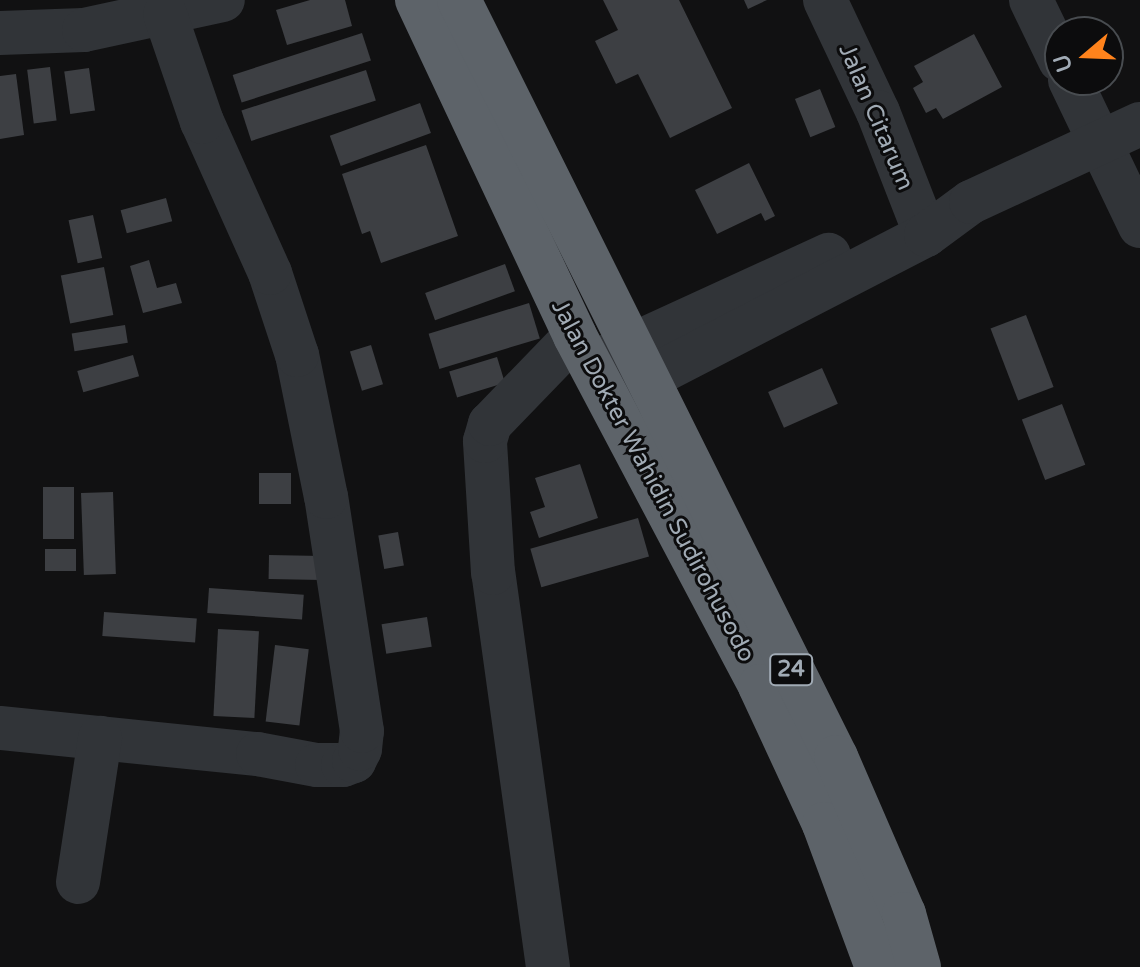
<!DOCTYPE html>
<html>
<head>
<meta charset="utf-8">
<style>
  body { margin:0 }
  #map { position:relative; width:1140px; height:967px; overflow:hidden; background:#111112; font-family:"Varela Round",sans-serif }
  div>[style] { position:absolute }
  .building>* { inset:0; background:#3d3f43; transform-origin:0 0 }
  .street>* { height:44px; margin:-22px; padding:0 22px; transform-origin:22px; border-radius:22px; background:#313438 }
  .highway>* { height:44px; margin:-22px; padding:0 22px; transform-origin:22px; border-radius:22px; background:#5d6369 }
  span { translate:-50% -50%; white-space:nowrap; text-align:center; line-height:1.15; -webkit-text-stroke:6px #0c0c0d; paint-order:stroke }
  .shield-label span { padding:2px 6px; background:#0c0c0d; border:2px solid; border-radius:6px; -webkit-text-stroke-width:0 }
  .shield-label { font-size:22px; color:#a1abb5; font-weight:700 }
  .street-label { font-size:24px; color:#a1abb5 }
  .north { position:absolute; left:1044px; top:16px; width:80px; height:80px; box-sizing:border-box; background:#0c0c0d; border:2px solid #484c50; border-radius:50%; rotate:251deg; font-size:22px; font-weight:700; line-height:32px; text-align:center; color:#a1abb5 }
  .north::after { content:''; display:block; margin:auto; width:28px; height:36px; background:#ff831c; clip-path:polygon(50% 0,100% 100%,50% 72%,0 100%) }
</style>
</head>
<body>
<div id="map">
  <div class="building">
    <i style="clip-path:polygon(310px 0,345px 0,352px 26px,287px 45px,276px 10px)"></i>
    <i style="clip-path:polygon(603px 0,679px 0,732px 108px,670px 138px,638px 74px,616px 84px,595px 41px,618px 30px)"></i>
    <i style="clip-path:polygon(744px 0,767px 0,748px 9px)"></i>
    <i style="left:362px;top:33px;width:29px;height:136px;rotate:72deg"></i>
    <i style="clip-path:polygon(974px 34px,1002px 87px,943px 119px,936px 108px,926px 113px,913px 88px,923px 82px,914px 66px)"></i>
    <i style="left:50px;top:67px;width:54px;height:23px;rotate:83deg"></i>
    <i style="left:89px;top:68px;width:43px;height:25px;rotate:82deg"></i>
    <i style="left:366px;top:70px;width:32px;height:131px;rotate:72deg"></i>
    <i style="clip-path:polygon(16px 74px,24px 135px,0 139px,0 76px)"></i>
    <i style="left:820px;top:89px;width:41px;height:27px;rotate:68deg"></i>
    <i style="left:420px;top:103px;width:32px;height:96px;rotate:70deg"></i>
    <i style="clip-path:polygon(426px 145px,458px 236px,381px 263px,370px 231px,362px 234px,342px 174px)"></i>
    <i style="clip-path:polygon(749px 163px,775px 216px,765px 221px,761px 213px,717px 234px,695px 190px)"></i>
    <i style="left:166px;top:198px;width:24px;height:47px;rotate:75deg"></i>
    <i style="left:93px;top:215px;width:44px;height:25px;rotate:78deg"></i>
    <i style="clip-path:polygon(149px 260px,157px 288px,176px 283px,182px 303px,143px 313px,130px 266px)"></i>
    <i style="left:505px;top:264px;width:29px;height:85px;rotate:70deg"></i>
    <i style="left:104px;top:267px;width:49px;height:44px;rotate:79deg"></i>
    <i style="left:529px;top:303px;width:37px;height:105px;rotate:73deg"></i>
    <i style="left:1026px;top:315px;width:77px;height:38px;rotate:69deg"></i>
    <i style="left:125px;top:325px;width:18px;height:54px;rotate:81deg"></i>
    <i style="left:371px;top:345px;width:41px;height:22px;rotate:73deg"></i>
    <i style="left:133px;top:355px;width:22px;height:58px;rotate:74deg"></i>
    <i style="left:497px;top:357px;width:27px;height:50px;rotate:73deg"></i>
    <i style="left:822px;top:368px;width:39px;height:59px;rotate:66deg"></i>
    <i style="left:1062px;top:404px;width:65px;height:43px;rotate:69deg"></i>
    <i style="clip-path:polygon(580px 464px,598px 518px,539px 538px,530px 512px,545px 507px,535px 478px)"></i>
    <i style="left:259px;top:473px;width:32px;height:31px"></i>
    <i style="left:43px;top:487px;width:31px;height:52px"></i>
    <i style="left:113px;top:492px;width:82px;height:32px;rotate:88deg"></i>
    <i style="left:638px;top:518px;width:40px;height:112px;rotate:74deg"></i>
    <i style="left:398px;top:532px;width:34px;height:20px;rotate:80deg"></i>
    <i style="left:45px;top:549px;width:31px;height:22px"></i>
    <i style="left:269px;top:555px;width:53px;height:24px;rotate:1deg"></i>
    <i style="left:209px;top:588px;width:95px;height:25px;rotate:4deg"></i>
    <i style="left:104px;top:612px;width:93px;height:24px;rotate:4deg"></i>
    <i style="left:427px;top:617px;width:30px;height:46px;rotate:81deg"></i>
    <i style="left:218px;top:629px;width:41px;height:87px;rotate:3deg"></i>
    <i style="left:275px;top:645px;width:34px;height:77px;rotate:7deg"></i>
  </div>
  <div class="street">
    <i style="left:825px;top:0;width:124px;rotate:64.7deg"></i>
    <i style="left:878px;top:112px;width:132px;rotate:68.7deg"></i>
    <i style="left:1031px;top:0;width:67px;rotate:64.2deg"></i>
    <i style="left:0;top:33px;width:84px;rotate:-2deg"></i>
    <i style="left:84px;top:30px;width:142px;rotate:-12.2deg"></i>
    <i style="left:1070px;top:80px;width:162px;rotate:64.4deg"></i>
    <i style="left:597px;top:361px;width:255px;rotate:-24.6deg"></i>
    <i style="left:614px;top:396px;width:351px;rotate:-27.3deg"></i>
    <i style="left:926px;top:235px;width:56px;rotate:-36.3deg"></i>
    <i style="left:971px;top:202px;width:186px;rotate:-24.8deg"></i>
    <i style="left:0;top:728px;width:259px;rotate:5.8deg"></i>
    <i style="left:258px;top:754px;width:60px;rotate:10.6deg"></i>
    <i style="left:317px;top:765px;width:26px"></i>
    <i style="left:343px;top:765px;width:12px;rotate:-20deg"></i>
    <i style="left:354px;top:761px;width:13px;rotate:-63deg"></i>
    <i style="left:360px;top:749px;width:18px;rotate:-84deg"></i>
    <i style="left:362px;top:731px;width:237px;rotate:-98.7deg"></i>
    <i style="left:326px;top:497px;width:145px;rotate:-101.5deg"></i>
    <i style="left:297px;top:355px;width:86px;rotate:-108.2deg"></i>
    <i style="left:270px;top:273px;width:166px;rotate:-114.2deg"></i>
    <i style="left:202px;top:122px;width:114px;rotate:-108.9deg"></i>
    <i style="left:78px;top:882px;width:146px;rotate:-81.3deg"></i>
    <i style="left:548px;top:967px;width:398px;rotate:-97.9deg"></i>
    <i style="left:493px;top:573px;width:132px;rotate:-93.5deg"></i>
    <i style="left:485px;top:441px;width:18px;rotate:-74deg"></i>
    <i style="left:490px;top:424px;width:122px;rotate:-46deg"></i>
  </div>
  <div class="highway">
    <i style="left:417px;top:0;width:371px;rotate:64.8deg"></i>
    <i style="left:575px;top:336px;width:396px;rotate:62.1deg"></i>
    <i style="left:760px;top:686px;width:152px;rotate:65.1deg"></i>
    <i style="left:824px;top:824px;width:153px;rotate:69.7deg"></i>
    <i style="left:459px;top:0;width:846px;rotate:63.53deg"></i>
    <i style="left:836px;top:757px;width:171px;rotate:66.6deg"></i>
    <i style="left:904px;top:914px;width:55px;rotate:74.2deg"></i>
  </div>
  <div class="shield-label">
    <span style="left:791px;top:670px">24</span>
  </div>
  <div class="street-label">
    <span style="left:876px;top:117px;rotate:67deg">Jalan Citarum</span>
    <span style="left:653px;top:481px;rotate:62deg">Jalan Dokter Wahidin Sudirohusodo</span>
  </div>
  <div class="north">U</div>
</div>
</body>
</html>
